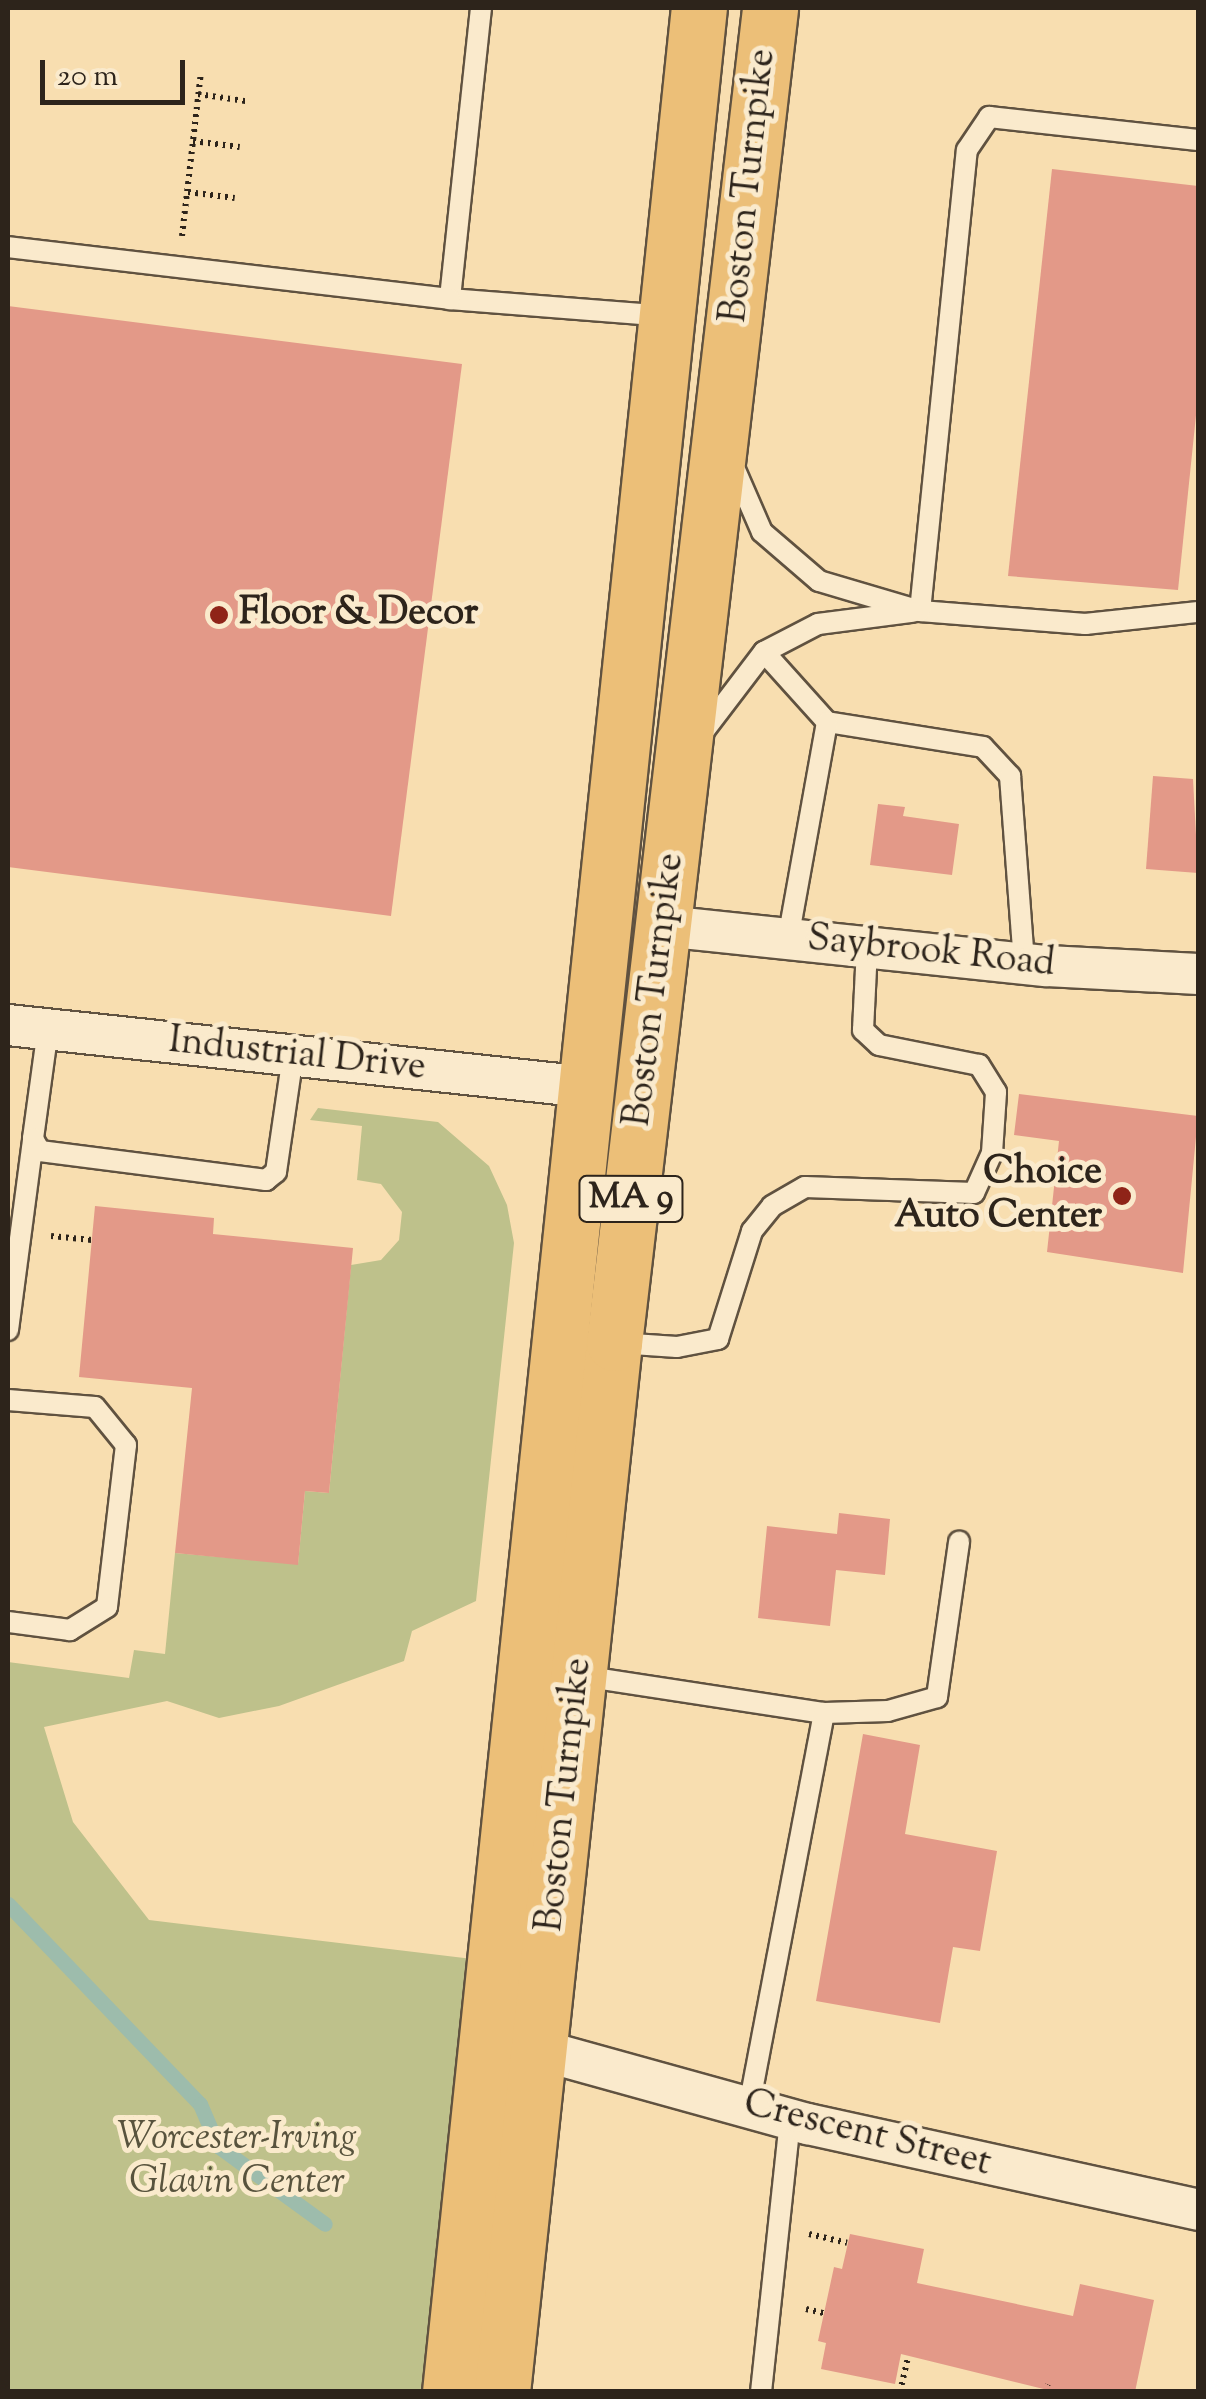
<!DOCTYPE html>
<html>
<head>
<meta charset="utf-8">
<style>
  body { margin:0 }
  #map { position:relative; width:1206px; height:2399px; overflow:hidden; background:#f8deb0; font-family:"Sorts Mill Goudy",serif }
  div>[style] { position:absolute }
  .green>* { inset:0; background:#bec18b }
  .stream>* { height:15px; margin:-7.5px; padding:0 7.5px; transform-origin:7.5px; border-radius:7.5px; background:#9dbcac }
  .building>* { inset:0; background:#e39988 }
  .path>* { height:6px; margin-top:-3px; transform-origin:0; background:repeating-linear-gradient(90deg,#2d241b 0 2.5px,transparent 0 7.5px) }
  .roads { filter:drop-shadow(2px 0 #605240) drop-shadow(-2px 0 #605240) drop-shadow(0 2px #605240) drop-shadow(0 -2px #605240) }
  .service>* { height:20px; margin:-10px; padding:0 10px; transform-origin:10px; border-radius:10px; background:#faeacc }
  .minor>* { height:40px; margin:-20px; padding:0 20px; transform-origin:20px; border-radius:20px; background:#faeacc }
  .trunk>* { height:55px; margin:-27.5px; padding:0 27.5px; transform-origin:27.5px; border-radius:27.5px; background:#ecbf78 }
  .dots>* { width:28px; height:28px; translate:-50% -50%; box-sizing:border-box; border:5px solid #faeacc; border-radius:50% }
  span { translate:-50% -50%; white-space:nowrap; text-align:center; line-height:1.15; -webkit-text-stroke:10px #faeacc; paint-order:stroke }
  .shield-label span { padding:2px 8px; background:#faeacc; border:2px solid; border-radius:8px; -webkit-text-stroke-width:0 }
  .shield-label { font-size:35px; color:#2d241b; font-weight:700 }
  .street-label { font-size:38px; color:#2d241b }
  .poi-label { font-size:38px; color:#2d241b; font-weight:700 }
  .left { translate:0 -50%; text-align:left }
  .right { translate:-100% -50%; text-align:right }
  .park-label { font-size:38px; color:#58533d; font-style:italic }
  .frame { position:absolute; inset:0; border:10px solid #2d241b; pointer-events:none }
  .scale { position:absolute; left:40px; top:60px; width:145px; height:45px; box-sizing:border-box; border:5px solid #2d241b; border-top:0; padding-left:12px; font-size:30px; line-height:35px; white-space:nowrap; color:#2d241b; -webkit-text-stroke:8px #faeacc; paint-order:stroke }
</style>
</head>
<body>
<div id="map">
  <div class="green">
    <i style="clip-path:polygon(318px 1108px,438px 1122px,489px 1166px,507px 1205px,514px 1243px,476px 1601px,412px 1631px,404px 1661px,279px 1706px,219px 1718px,167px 1701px,44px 1727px,73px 1822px,149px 1920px,547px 1968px,497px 2391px,8px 2391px,8px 1662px,129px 1678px,134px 1650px,165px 1654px,175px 1553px,298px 1564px,305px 1491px,329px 1493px,351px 1265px,381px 1260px,399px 1240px,402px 1212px,381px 1184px,357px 1180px,362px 1126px,310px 1120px)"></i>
  </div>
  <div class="stream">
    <i style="left:8px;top:1904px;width:277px;rotate:46.2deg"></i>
    <i style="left:200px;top:2104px;width:46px;rotate:66.8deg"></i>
    <i style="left:218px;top:2146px;width:132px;rotate:36.1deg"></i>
  </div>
  <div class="building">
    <i style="clip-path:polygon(1052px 169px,1198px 186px,1198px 396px,1178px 590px,1008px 576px)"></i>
    <i style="clip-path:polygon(8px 306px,462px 364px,391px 916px,8px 867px)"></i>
    <i style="clip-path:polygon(1153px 776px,1193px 779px,1198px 873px,1146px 869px)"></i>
    <i style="clip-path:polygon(878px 804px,905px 807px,903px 816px,959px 824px,952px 875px,870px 865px)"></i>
    <i style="clip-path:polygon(1019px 1094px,1198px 1116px,1183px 1273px,1047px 1252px,1059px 1141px,1014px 1135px)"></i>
    <i style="clip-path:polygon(95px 1206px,214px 1218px,213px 1234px,353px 1248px,329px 1493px,305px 1491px,298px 1565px,175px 1553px,192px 1388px,79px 1377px)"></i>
    <i style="clip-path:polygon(839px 1513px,890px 1519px,885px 1575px,836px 1570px,830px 1626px,758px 1618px,767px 1526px,837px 1534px)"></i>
    <i style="clip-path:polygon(863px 1734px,920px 1745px,905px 1834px,997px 1851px,980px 1951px,953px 1947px,940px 2023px,816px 2001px)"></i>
    <i style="clip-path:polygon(850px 2234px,924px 2249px,917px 2283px,1073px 2316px,1080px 2284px,1154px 2300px,1135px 2392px,1056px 2392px,901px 2354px,895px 2384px,821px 2369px,826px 2343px,818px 2341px,834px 2267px,842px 2269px)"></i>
  </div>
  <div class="path">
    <i style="left:198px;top:94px;width:48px;rotate:8.5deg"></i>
    <i style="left:193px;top:141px;width:47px;rotate:7.3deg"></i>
    <i style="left:188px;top:192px;width:47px;rotate:7.3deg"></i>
    <i style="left:182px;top:236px;width:164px;rotate:-83.4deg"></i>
    <i style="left:51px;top:1236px;width:41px;rotate:5.6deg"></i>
    <i style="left:809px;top:2234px;width:39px;rotate:13deg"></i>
    <i style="left:806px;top:2309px;width:18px;rotate:13deg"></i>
    <i style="left:900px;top:2392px;width:37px;rotate:-77deg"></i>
    <i style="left:1045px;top:2392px;width:8px;rotate:-67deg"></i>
  </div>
  <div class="roads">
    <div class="service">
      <i style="left:481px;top:8px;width:293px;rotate:96.1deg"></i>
      <i style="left:450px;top:299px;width:217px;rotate:4.5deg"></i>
      <i style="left:8px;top:247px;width:445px;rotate:6.7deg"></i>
      <i style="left:732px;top:463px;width:75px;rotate:66.5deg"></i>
      <i style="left:762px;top:532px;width:75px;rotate:40.7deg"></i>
      <i style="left:819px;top:581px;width:105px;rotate:16.5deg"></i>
      <i style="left:920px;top:611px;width:166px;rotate:4.5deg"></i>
      <i style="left:1085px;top:624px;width:114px;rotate:-6.1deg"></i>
      <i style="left:920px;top:611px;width:463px;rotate:-84.2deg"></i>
      <i style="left:967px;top:150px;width:40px;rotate:-56deg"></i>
      <i style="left:989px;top:117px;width:210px;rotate:6.3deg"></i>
      <i style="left:764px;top:652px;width:94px;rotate:48deg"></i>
      <i style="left:827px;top:722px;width:158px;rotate:9.1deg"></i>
      <i style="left:983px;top:747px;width:40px;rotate:47deg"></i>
      <i style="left:1010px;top:776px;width:189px;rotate:85.7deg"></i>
      <i style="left:700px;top:736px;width:106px;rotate:-52.7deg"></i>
      <i style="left:764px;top:652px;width:61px;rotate:-27.4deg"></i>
      <i style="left:818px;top:624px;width:95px;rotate:-7.3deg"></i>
      <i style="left:788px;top:939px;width:220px;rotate:-79.8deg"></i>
      <i style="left:48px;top:1029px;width:111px;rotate:97.8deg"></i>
      <i style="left:33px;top:1139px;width:14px;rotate:60deg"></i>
      <i style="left:40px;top:1151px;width:228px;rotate:7.3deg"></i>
      <i style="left:266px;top:1180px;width:13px;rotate:-39deg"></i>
      <i style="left:276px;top:1172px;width:117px;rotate:-81.7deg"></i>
      <i style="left:8px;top:1330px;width:193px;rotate:-82.5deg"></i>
      <i style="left:618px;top:1343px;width:59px;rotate:3.9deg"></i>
      <i style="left:677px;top:1347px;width:42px;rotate:-11deg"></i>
      <i style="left:718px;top:1339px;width:113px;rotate:-72.5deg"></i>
      <i style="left:752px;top:1231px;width:32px;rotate:-51deg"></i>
      <i style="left:772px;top:1206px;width:38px;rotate:-30deg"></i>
      <i style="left:805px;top:1187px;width:169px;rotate:2deg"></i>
      <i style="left:974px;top:1193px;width:44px;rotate:-65.8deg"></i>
      <i style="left:992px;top:1153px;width:61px;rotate:-86.2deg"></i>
      <i style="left:996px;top:1092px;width:32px;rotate:-122deg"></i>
      <i style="left:979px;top:1065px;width:102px;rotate:-168.7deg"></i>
      <i style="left:879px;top:1045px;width:22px;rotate:-137deg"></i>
      <i style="left:863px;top:1030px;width:83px;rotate:-87.2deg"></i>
      <i style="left:8px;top:1400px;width:87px;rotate:4.6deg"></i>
      <i style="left:95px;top:1407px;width:49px;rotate:50.8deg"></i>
      <i style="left:126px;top:1445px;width:163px;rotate:96.7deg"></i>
      <i style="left:107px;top:1607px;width:44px;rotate:148.1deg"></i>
      <i style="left:70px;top:1630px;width:63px;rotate:-172.6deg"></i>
      <i style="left:581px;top:1676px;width:246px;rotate:8.7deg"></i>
      <i style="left:824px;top:1713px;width:402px;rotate:100.8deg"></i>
      <i style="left:824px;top:1713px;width:64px;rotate:-1.8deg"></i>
      <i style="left:888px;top:1711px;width:51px;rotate:-15.9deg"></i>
      <i style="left:937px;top:1697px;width:157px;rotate:-81.9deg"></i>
      <i style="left:761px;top:2392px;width:275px;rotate:-83.9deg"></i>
    </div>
    <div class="minor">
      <i style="left:664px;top:926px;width:385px;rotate:6deg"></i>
      <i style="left:1047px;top:966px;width:151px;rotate:3deg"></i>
      <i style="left:8px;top:1025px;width:582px;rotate:6.11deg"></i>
      <i style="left:537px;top:2049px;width:281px;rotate:15.5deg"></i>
      <i style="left:808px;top:2124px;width:399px;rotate:12.4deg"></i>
    </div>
    <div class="trunk">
      <i style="left:450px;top:2392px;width:2397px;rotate:-84.04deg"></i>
      <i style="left:502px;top:2392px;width:1055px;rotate:-83.91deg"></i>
      <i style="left:614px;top:1343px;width:1344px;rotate:-83.33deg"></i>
    </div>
  </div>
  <div class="dots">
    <i style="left:219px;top:615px;background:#8f2418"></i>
    <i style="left:1122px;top:1196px;background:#8f2418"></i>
  </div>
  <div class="shield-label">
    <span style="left:631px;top:1199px">MA 9</span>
  </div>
  <div class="street-label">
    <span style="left:750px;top:186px;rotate:-84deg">Boston Turnpike</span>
    <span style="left:931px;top:953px;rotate:6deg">Saybrook Road</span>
    <span style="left:656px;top:990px;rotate:-83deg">Boston Turnpike</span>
    <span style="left:297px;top:1056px;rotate:6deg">Industrial Drive</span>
    <span style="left:566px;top:1795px;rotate:-84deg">Boston Turnpike</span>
    <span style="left:867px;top:2135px;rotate:14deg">Crescent Street</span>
  </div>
  <div class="poi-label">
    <span class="left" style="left:239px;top:615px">Floor &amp; Decor</span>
    <span class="right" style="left:1102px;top:1196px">Choice<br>Auto Center</span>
  </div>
  <div class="park-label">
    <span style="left:237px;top:2162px">Worcester-Irving<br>Glavin Center</span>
  </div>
  <div class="frame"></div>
  <div class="scale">20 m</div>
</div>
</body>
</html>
